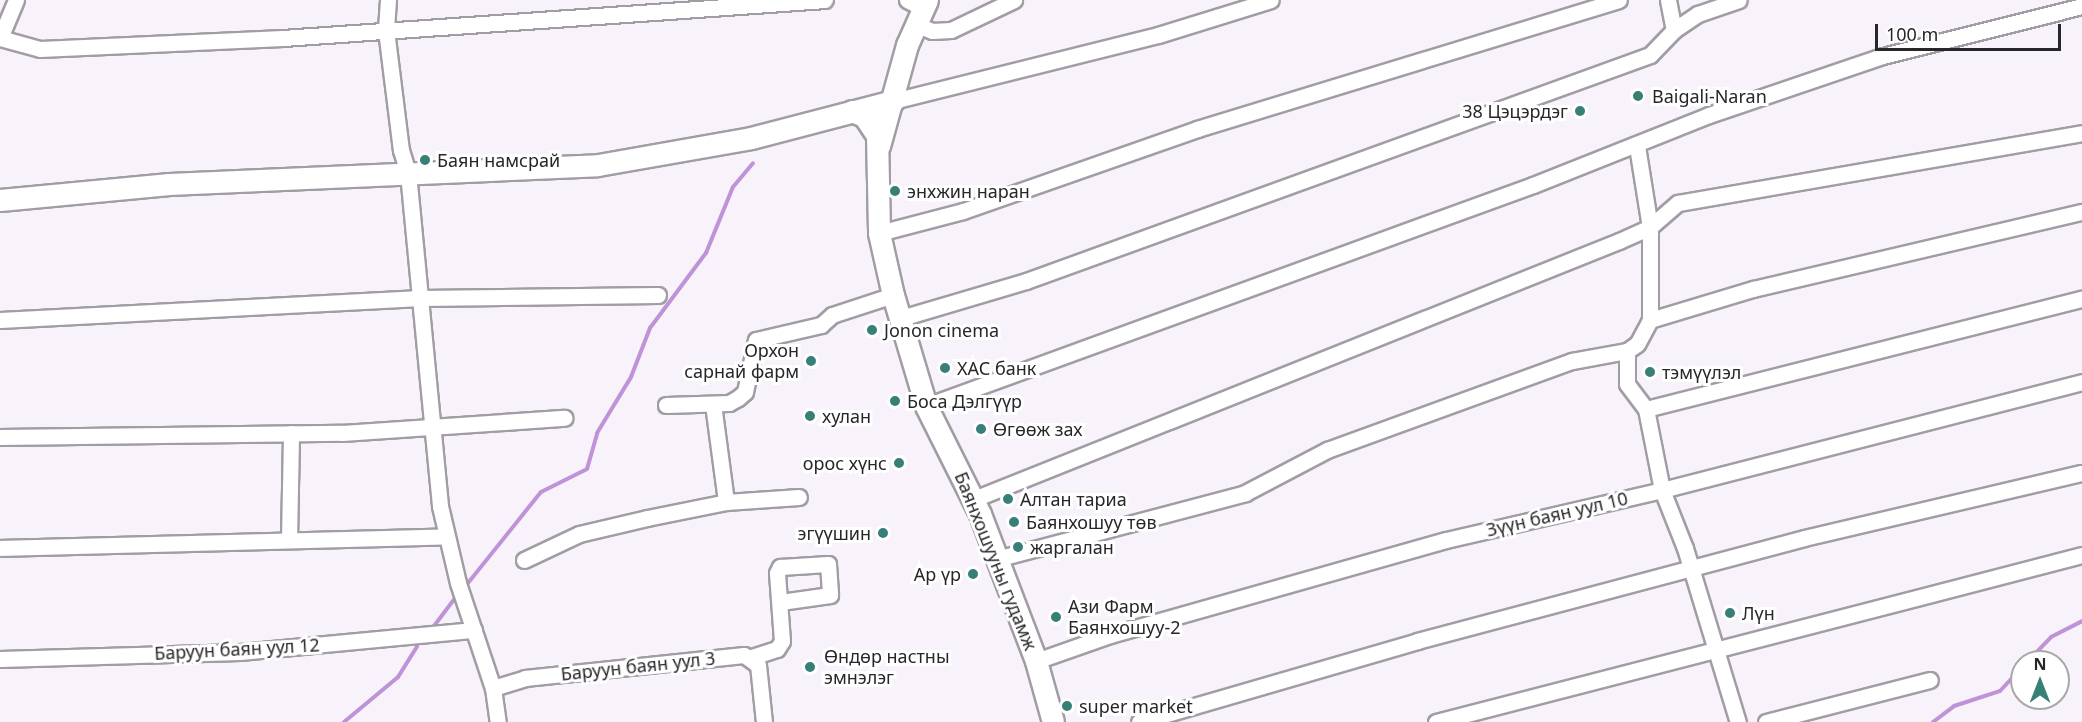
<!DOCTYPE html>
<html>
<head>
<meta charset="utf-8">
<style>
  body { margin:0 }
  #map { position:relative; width:2082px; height:722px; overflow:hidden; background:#f8f2fb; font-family:"Noto Sans",sans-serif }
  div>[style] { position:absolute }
  .stream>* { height:4px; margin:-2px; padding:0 2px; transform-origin:2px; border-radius:2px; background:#c092d7 }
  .roads { filter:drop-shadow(2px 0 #a29da5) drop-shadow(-2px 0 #a29da5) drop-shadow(0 2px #a29da5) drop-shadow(0 -2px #a29da5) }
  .street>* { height:15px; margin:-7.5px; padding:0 7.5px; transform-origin:7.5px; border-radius:7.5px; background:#fff }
  .secondary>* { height:21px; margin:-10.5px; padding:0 10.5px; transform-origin:10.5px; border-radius:10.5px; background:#fff }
  .dots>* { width:16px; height:16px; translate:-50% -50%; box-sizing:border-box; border:3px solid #fff; border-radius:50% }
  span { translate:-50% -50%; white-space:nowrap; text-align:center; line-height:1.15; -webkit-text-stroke:6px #fff; paint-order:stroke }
  .poi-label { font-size:18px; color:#282629 }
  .left { translate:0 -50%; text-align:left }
  .right { translate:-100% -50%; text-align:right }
  .street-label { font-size:18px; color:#282629 }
  .north { position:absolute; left:2010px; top:650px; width:60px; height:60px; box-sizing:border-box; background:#fff; border:2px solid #a9a8a9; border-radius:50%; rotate:0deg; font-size:16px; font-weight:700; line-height:24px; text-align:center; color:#282629 }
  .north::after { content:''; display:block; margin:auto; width:21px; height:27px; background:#387f77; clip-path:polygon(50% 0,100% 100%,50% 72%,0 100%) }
  .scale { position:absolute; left:1875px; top:24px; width:186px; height:27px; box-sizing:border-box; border:3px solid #282629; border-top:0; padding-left:8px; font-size:18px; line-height:21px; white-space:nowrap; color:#282629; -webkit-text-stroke:4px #fff; paint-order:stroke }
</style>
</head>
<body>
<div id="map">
  <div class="stream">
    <i style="left:464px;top:588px;width:123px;rotate:-51.3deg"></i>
    <i style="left:541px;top:492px;width:51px;rotate:-26.6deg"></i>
    <i style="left:587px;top:469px;width:37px;rotate:-74deg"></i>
    <i style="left:597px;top:433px;width:66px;rotate:-58.7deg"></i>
    <i style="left:631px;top:377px;width:53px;rotate:-68.8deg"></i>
    <i style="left:650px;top:328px;width:94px;rotate:-53.3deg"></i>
    <i style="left:706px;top:253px;width:71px;rotate:-67.8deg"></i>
    <i style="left:733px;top:187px;width:31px;rotate:-50deg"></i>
    <i style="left:434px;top:626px;width:38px;rotate:-53deg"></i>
    <i style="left:2027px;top:662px;width:35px;rotate:-46deg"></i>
    <i style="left:2051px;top:637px;width:35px;rotate:-27deg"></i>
    <i style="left:344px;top:722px;width:70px;rotate:-39.8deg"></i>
    <i style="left:398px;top:677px;width:36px;rotate:-58deg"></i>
    <i style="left:1933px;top:722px;width:26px;rotate:-37deg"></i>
    <i style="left:1954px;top:706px;width:48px;rotate:-18.1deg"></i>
    <i style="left:2000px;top:691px;width:33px;rotate:-47deg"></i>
  </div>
  <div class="roads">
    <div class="street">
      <i style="left:388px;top:0;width:30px;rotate:94deg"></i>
      <i style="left:386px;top:30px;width:121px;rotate:82.9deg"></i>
      <i style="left:401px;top:150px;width:24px;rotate:73deg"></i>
      <i style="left:408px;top:173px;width:335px;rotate:84.5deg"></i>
      <i style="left:440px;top:506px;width:79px;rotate:76.8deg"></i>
      <i style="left:458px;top:583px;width:111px;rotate:71.6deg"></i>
      <i style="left:493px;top:688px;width:34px;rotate:82deg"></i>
      <i style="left:907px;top:0;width:18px;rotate:27deg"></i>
      <i style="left:1668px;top:0;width:31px;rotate:79deg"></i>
      <i style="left:914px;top:24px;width:19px;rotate:21deg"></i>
      <i style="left:932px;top:31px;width:19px;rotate:-3deg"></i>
      <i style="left:951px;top:30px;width:70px;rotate:-25.5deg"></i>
      <i style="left:0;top:38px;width:41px;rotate:15.4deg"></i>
      <i style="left:40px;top:49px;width:243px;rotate:-2.6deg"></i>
      <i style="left:283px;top:38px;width:543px;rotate:-4.01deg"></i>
      <i style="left:0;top:38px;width:41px;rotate:-67.2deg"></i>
      <i style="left:893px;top:101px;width:273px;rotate:-14deg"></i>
      <i style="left:1158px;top:35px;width:118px;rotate:-17.2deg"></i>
      <i style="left:1637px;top:146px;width:82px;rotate:80.9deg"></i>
      <i style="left:1650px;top:227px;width:93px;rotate:90deg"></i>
      <i style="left:1650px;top:320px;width:27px;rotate:118deg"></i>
      <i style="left:1637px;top:344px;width:12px;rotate:145deg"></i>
      <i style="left:1627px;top:351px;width:33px;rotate:90deg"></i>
      <i style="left:1627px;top:384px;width:31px;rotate:53deg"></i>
      <i style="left:1646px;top:409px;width:83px;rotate:78.8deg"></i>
      <i style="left:1662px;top:490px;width:62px;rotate:68.4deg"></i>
      <i style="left:1685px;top:548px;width:182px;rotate:73.1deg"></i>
      <i style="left:879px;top:233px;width:87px;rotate:-14.7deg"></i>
      <i style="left:963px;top:211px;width:248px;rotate:-19.3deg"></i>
      <i style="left:1197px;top:129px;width:441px;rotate:-17deg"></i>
      <i style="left:901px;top:318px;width:130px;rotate:-16.5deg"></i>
      <i style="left:1026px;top:281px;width:664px;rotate:-19.91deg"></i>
      <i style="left:1650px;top:55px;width:35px;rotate:-46deg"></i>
      <i style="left:1674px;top:30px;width:29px;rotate:-34deg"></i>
      <i style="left:1698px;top:14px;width:43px;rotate:-18.9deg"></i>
      <i style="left:0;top:320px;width:421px;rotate:-3deg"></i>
      <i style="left:420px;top:298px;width:238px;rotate:-0.7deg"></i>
      <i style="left:1650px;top:320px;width:108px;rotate:-16.8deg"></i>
      <i style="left:1753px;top:289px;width:338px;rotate:-13.2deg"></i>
      <i style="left:713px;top:404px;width:99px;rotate:82.4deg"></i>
      <i style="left:666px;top:405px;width:63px;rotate:-1.8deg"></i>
      <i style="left:729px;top:403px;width:10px;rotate:-29deg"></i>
      <i style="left:738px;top:398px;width:9px;rotate:-41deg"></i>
      <i style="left:745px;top:392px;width:53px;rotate:-78.1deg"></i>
      <i style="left:756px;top:340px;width:67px;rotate:-13deg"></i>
      <i style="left:821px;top:325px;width:15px;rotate:-42deg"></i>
      <i style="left:832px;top:315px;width:64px;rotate:-18.2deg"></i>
      <i style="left:926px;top:406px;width:646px;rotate:-20.01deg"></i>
      <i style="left:1533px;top:185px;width:189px;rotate:-21.7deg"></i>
      <i style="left:1709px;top:115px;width:180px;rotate:-18.8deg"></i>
      <i style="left:1879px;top:57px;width:209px;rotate:-14.1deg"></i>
      <i style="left:1646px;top:409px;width:450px;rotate:-14.2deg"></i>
      <i style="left:0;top:437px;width:342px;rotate:-0.7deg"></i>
      <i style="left:342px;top:433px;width:223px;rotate:-3.9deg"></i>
      <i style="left:974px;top:499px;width:695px;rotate:-21.8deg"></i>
      <i style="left:1619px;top:241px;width:34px;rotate:-24deg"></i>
      <i style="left:1650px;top:227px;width:37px;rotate:-41deg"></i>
      <i style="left:1678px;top:203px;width:410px;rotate:-9.8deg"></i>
      <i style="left:289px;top:540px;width:107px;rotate:-88.9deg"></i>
      <i style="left:0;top:548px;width:445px;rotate:-1.5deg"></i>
      <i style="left:996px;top:559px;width:258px;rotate:-14.8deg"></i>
      <i style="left:1245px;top:493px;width:93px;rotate:-27.7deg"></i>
      <i style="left:1327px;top:450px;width:261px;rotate:-20deg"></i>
      <i style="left:1572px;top:361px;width:56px;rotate:-10.3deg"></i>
      <i style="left:524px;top:560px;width:61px;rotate:-25.3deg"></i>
      <i style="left:579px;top:534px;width:70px;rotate:-13.2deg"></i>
      <i style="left:647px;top:518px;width:81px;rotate:-11.4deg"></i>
      <i style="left:726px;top:502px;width:73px;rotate:-3.9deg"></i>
      <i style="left:752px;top:657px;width:26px;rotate:-18deg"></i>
      <i style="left:777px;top:649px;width:9px;rotate:-58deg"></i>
      <i style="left:782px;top:641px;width:68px;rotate:-94.2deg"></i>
      <i style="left:777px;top:573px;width:7px;rotate:-63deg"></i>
      <i style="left:780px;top:567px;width:48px;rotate:-3.6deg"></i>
      <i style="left:828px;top:564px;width:31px;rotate:86deg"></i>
      <i style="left:830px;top:595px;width:50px;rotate:172deg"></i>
      <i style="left:0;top:659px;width:240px;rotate:-1.7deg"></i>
      <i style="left:240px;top:652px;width:235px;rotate:-5.4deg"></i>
      <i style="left:1036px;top:661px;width:78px;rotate:-19.4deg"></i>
      <i style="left:1110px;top:635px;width:349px;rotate:-15.8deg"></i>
      <i style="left:1446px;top:540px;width:222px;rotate:-13deg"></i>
      <i style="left:1662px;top:490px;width:434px;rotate:-14.4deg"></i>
      <i style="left:493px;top:688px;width:34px;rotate:-17deg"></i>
      <i style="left:525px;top:678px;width:220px;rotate:-6deg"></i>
      <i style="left:744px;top:655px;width:17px;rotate:36deg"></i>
      <i style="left:758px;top:665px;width:57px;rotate:84deg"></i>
      <i style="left:1139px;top:722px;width:290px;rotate:-16.2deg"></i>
      <i style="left:1417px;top:641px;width:400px;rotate:-14.9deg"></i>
      <i style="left:1804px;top:538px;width:285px;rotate:-13.2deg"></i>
      <i style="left:1436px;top:722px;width:667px;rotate:-14.49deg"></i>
      <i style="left:1766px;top:722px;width:169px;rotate:-14.4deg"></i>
    </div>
    <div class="secondary">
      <i style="left:852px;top:111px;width:13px;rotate:23deg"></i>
      <i style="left:864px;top:116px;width:23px;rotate:56deg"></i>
      <i style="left:877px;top:135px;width:98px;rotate:88.8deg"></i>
      <i style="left:879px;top:233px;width:64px;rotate:77.3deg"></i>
      <i style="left:893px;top:295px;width:116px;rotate:73.4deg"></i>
      <i style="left:926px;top:406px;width:121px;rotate:63.4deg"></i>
      <i style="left:980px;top:514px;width:157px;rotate:69.1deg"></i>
      <i style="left:1036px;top:661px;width:63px;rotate:74.4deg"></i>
      <i style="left:879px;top:146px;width:105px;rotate:-74.5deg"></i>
      <i style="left:907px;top:45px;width:49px;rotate:-66deg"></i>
      <i style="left:0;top:200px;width:170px;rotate:-5.4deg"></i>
      <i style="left:169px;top:184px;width:429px;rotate:-2.5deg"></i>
      <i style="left:598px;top:165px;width:155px;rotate:-10deg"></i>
      <i style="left:751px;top:138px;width:147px;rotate:-14.6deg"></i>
    </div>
  </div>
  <div class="dots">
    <i style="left:1638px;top:96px;background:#387f77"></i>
    <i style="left:1580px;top:111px;background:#387f77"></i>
    <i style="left:425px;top:160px;background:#387f77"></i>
    <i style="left:895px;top:191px;background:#387f77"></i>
    <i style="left:872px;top:330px;background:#387f77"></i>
    <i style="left:811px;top:361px;background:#387f77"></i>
    <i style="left:945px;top:368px;background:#387f77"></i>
    <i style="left:1650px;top:372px;background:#387f77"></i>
    <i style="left:895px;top:401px;background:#387f77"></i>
    <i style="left:810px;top:416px;background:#387f77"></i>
    <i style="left:981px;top:429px;background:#387f77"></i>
    <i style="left:899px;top:463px;background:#387f77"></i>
    <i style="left:1008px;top:499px;background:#387f77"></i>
    <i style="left:1014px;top:522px;background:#387f77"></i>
    <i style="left:883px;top:533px;background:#387f77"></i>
    <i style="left:1018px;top:547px;background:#387f77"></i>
    <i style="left:973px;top:574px;background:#387f77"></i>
    <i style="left:1730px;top:613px;background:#387f77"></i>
    <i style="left:1056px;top:617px;background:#387f77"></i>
    <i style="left:810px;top:667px;background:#387f77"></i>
    <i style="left:1067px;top:706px;background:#387f77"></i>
  </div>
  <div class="poi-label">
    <span class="left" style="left:1652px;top:96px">Baigali-Naran</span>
    <span class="right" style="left:1568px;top:111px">38 Цэцэрдэг</span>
    <span class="left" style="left:437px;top:160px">Баян намсрай</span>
    <span class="left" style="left:907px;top:191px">энхжин наран</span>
    <span class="left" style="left:884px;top:330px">Jonon cinema</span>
    <span class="right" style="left:799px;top:361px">Орхон<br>сарнай фарм</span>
    <span class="left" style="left:957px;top:368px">ХАС банк</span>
    <span class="left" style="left:1662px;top:372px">тэмүүлэл</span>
    <span class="left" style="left:907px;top:401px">Боса Дэлгүүр</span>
    <span class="left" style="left:822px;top:416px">хулан</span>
    <span class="left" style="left:993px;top:429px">Өгөөж зах</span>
    <span class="right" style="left:887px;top:463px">орос хүнс</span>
    <span class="left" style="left:1020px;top:499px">Алтан тариа</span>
    <span class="left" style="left:1026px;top:522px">Баянхошуу төв</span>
    <span class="right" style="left:871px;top:533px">эгүүшин</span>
    <span class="left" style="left:1030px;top:547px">жаргалан</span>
    <span class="right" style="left:961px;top:574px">Ар үр</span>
    <span class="left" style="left:1068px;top:617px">Ази Фарм<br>Баянхошуу-2</span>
    <span class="left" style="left:1742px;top:613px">Лүн</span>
    <span class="left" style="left:824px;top:667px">Өндөр настны<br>эмнэлэг</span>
    <span class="left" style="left:1079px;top:706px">super market</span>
  </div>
  <div class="street-label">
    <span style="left:1557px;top:514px;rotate:-13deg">Зүүн баян уул 10</span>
    <span style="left:996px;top:561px;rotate:68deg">Баянхошууны гудамж</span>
    <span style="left:237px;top:649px;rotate:-3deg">Баруун баян уул 12</span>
    <span style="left:638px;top:666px;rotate:-6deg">Баруун баян уул 3</span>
  </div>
  <div class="north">N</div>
  <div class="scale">100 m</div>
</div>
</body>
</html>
